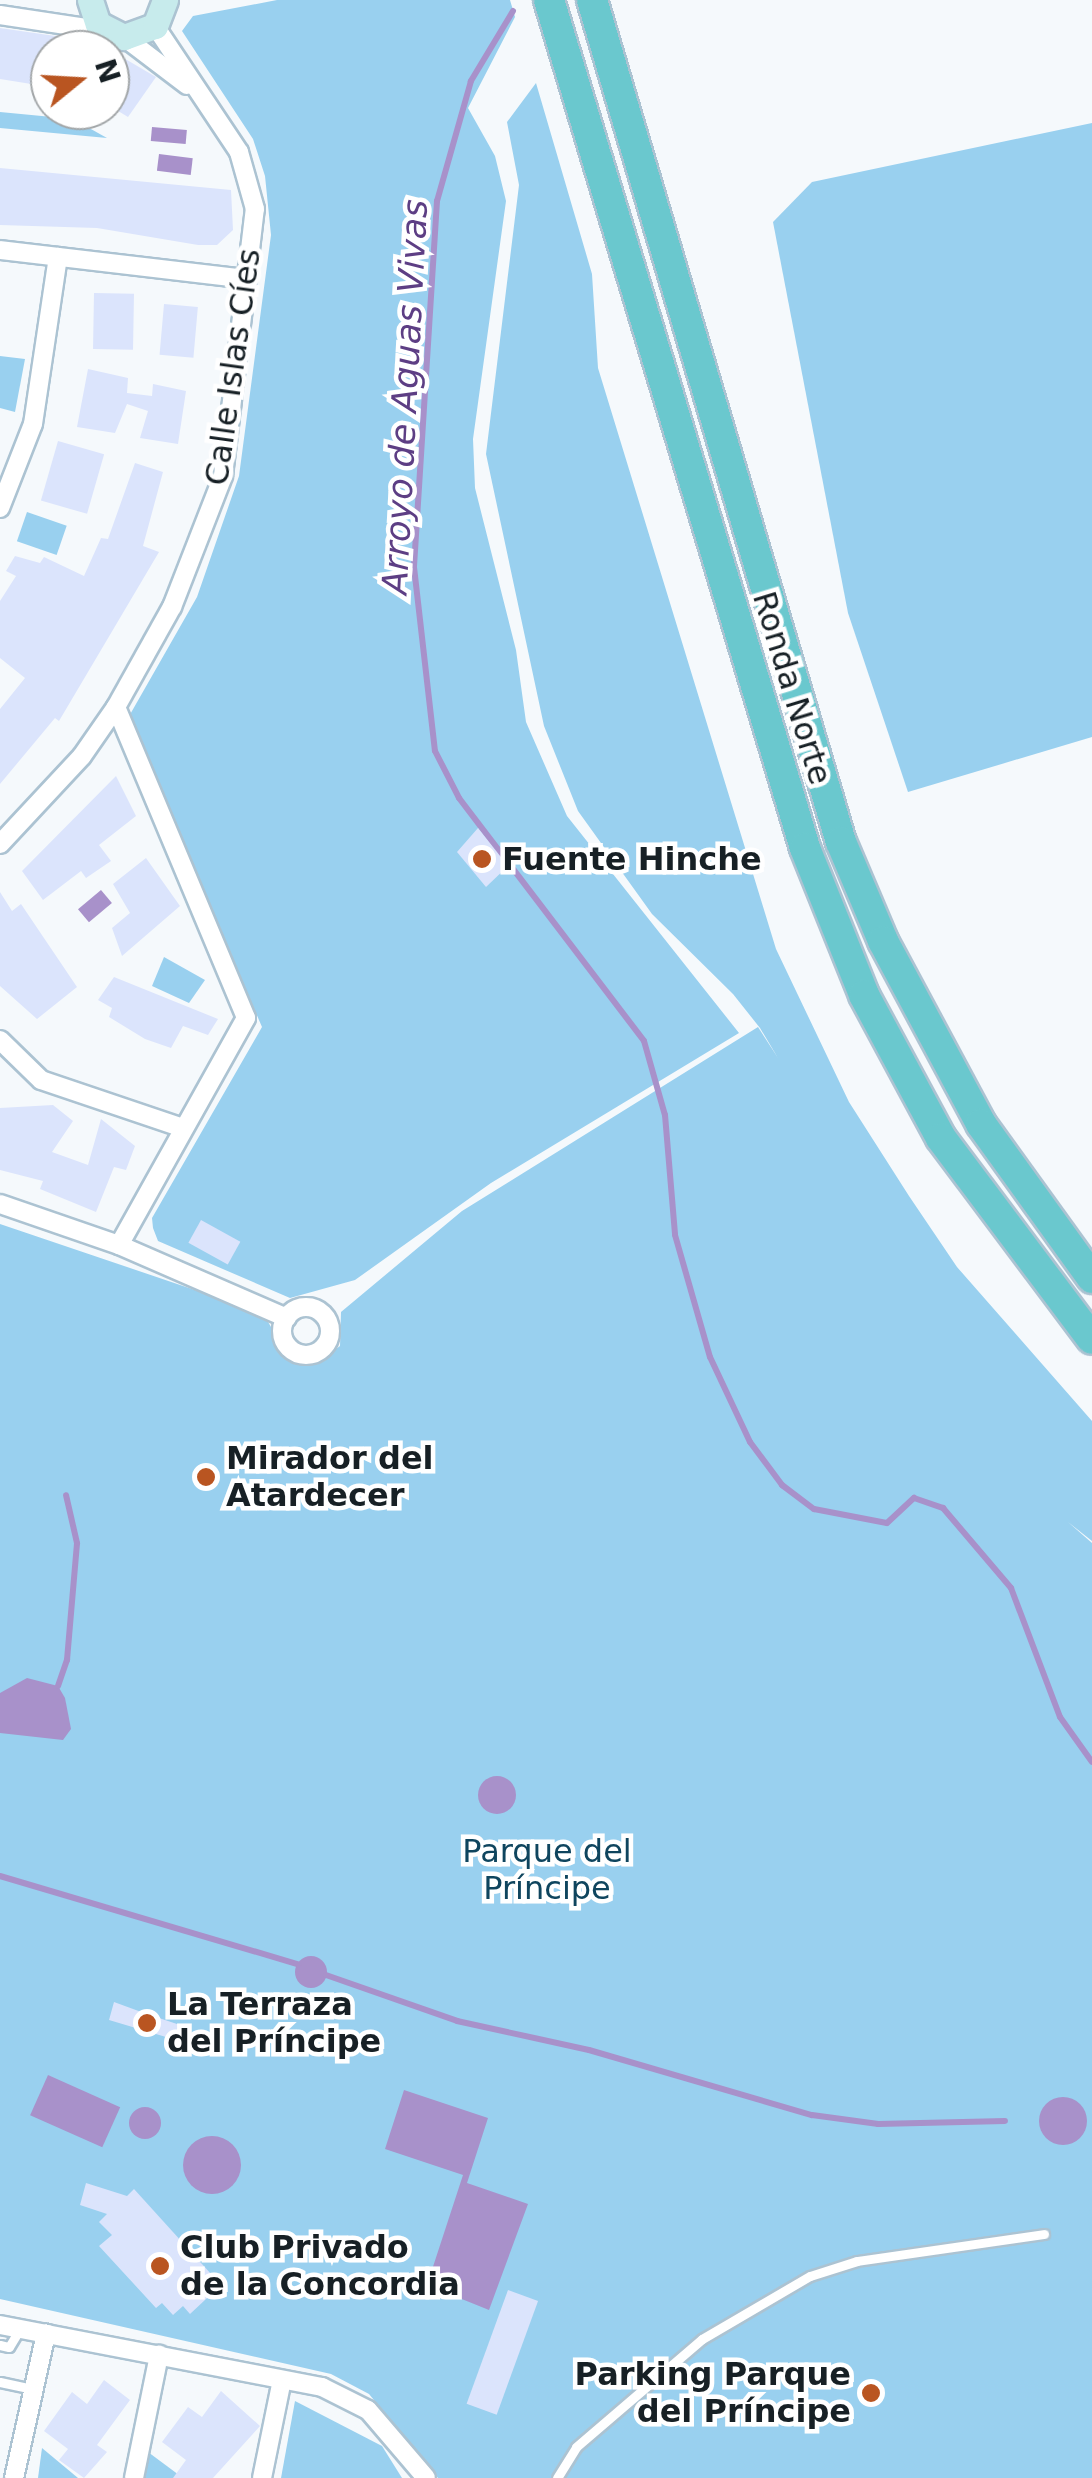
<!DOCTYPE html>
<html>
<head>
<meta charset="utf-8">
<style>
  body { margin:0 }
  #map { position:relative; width:1092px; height:2478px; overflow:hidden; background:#f5f9fc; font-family:"DejaVu Sans",sans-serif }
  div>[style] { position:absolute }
  .green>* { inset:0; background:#99d0ef; transform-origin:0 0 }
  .water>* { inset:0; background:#a891ca; transform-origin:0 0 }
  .round { border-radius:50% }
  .stream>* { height:6px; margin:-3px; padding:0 3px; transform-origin:3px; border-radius:3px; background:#a891ca }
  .building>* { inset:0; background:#dbe4fc; transform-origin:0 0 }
  .roads { filter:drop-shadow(2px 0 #acc3d2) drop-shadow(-2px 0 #acc3d2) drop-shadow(0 2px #acc3d2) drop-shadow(0 -2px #acc3d2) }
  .service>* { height:9px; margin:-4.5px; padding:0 4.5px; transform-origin:4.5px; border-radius:4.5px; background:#fff }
  .minor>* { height:18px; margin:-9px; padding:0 9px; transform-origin:9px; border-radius:9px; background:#fff }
  .minor>.ring { margin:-9px; padding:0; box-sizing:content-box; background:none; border:18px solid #fff; border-radius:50% }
  .secondary>* { height:25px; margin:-12.5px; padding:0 12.5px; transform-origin:12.5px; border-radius:12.5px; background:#c7ebec }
  .trunk>* { height:30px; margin:-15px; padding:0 15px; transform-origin:15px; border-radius:15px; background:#6ac8ce }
  .dots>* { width:28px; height:28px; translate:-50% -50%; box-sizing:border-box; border:5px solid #fff; border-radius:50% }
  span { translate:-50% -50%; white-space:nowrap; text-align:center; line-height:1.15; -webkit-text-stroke:9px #fff; paint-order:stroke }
  .street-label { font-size:32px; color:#172025 }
  .poi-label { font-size:32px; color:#172025; font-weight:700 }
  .left { translate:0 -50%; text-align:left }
  .right { translate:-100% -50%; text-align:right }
  .park-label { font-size:32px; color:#0f455e }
  .water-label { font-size:35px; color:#5d3e84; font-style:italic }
  .north { position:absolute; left:30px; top:30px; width:100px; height:100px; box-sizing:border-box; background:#fff; border:2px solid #a2a6a8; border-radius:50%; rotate:72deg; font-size:28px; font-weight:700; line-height:40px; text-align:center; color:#172025 }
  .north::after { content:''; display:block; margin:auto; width:35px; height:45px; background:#b95521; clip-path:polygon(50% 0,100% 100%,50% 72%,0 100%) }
</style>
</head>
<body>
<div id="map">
  <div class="green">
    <i style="clip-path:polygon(277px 0,510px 0,515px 17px,468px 108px,495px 156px,506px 201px,473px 439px,475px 488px,516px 650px,526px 722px,567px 816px,739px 1033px,491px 1183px,355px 1280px,290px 1298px,158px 1241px,153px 1228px,152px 1218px,262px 1027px,128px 718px,197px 597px,239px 476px,271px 235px,265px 176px,253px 139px,182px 31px,193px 16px)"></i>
    <i style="clip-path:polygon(536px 83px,592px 274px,598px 368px,776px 949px,849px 1102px,909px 1196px,957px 1267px,1092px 1421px,1092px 1541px,1068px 1522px,1092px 1543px,1092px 2478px,438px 2478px,369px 2394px,331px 2374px,0 2299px,0 1224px,263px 1313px,287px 1355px,314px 1365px,340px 1346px,341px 1312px,462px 1211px,758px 1027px,778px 1058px,760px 1028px,733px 994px,652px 914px,578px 811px,544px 726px,486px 454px,519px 185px,507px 122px)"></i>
    <i style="clip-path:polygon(0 112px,73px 119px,107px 138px,0 128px)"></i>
    <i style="clip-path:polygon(1092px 123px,1092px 737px,908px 792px,848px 613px,773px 222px,812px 182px)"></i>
    <i style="clip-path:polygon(0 356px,25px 359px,15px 412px,0 408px)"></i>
    <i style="left:27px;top:512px;width:42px;height:31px;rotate:19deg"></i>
    <i style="clip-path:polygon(164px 957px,205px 980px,189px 1003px,152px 986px)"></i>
    <i style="clip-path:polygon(295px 2401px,382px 2446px,402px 2478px,281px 2478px)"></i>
    <i style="clip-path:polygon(42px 2448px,78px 2478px,38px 2478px)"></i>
    <i style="clip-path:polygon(148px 2452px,183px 2478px,143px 2478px)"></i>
  </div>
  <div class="water">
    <i style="left:152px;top:127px;width:35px;height:14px;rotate:5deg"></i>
    <i style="left:159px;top:154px;width:34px;height:17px;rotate:7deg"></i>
    <i style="left:101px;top:890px;width:17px;height:30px;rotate:50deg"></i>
    <i style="clip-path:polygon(27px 1678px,58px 1686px,65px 1698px,71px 1729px,63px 1740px,0 1733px,0 1693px)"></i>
    <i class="round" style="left:478px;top:1776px;width:38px;height:38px"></i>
    <i class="round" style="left:295px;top:1956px;width:32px;height:32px"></i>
    <i style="left:48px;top:2075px;width:79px;height:44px;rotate:24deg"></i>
    <i style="clip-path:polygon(404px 2090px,488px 2118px,467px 2183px,528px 2204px,489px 2310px,427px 2285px,463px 2175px,385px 2149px)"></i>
    <i class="round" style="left:1039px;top:2097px;width:48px;height:48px"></i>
    <i class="round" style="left:129px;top:2107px;width:32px;height:32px"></i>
    <i class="round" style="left:183px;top:2136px;width:58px;height:58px"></i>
  </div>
  <div class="stream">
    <i style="left:513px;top:11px;width:82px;rotate:121deg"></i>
    <i style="left:471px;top:81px;width:125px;rotate:105.8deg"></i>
    <i style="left:437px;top:201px;width:367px;rotate:93.6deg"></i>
    <i style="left:414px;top:567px;width:185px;rotate:83.5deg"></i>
    <i style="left:435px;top:751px;width:53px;rotate:62.9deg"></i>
    <i style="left:459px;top:798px;width:305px;rotate:52.7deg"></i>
    <i style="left:644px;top:1041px;width:77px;rotate:74.2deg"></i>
    <i style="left:665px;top:1115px;width:120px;rotate:85.2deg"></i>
    <i style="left:675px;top:1235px;width:127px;rotate:74deg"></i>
    <i style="left:710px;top:1357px;width:94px;rotate:64.8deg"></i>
    <i style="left:750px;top:1442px;width:54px;rotate:53.3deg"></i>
    <i style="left:782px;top:1485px;width:40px;rotate:37deg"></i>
    <i style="left:814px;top:1509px;width:74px;rotate:10.9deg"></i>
    <i style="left:887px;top:1523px;width:37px;rotate:-43deg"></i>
    <i style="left:914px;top:1498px;width:31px;rotate:19deg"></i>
    <i style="left:943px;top:1508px;width:105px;rotate:49.6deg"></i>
    <i style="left:1011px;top:1588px;width:138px;rotate:69.2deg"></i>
    <i style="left:1060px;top:1717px;width:55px;rotate:54.6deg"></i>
    <i style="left:58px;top:1686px;width:28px;rotate:-71deg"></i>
    <i style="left:67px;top:1660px;width:117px;rotate:-85.1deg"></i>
    <i style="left:77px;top:1543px;width:49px;rotate:-102.9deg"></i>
    <i style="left:0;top:1876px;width:311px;rotate:16.5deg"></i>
    <i style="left:326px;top:1975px;width:139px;rotate:19.3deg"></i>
    <i style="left:457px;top:2021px;width:135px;rotate:12.4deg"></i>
    <i style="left:589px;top:2050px;width:232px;rotate:16.3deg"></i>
    <i style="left:812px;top:2115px;width:67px;rotate:7.8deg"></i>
    <i style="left:878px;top:2124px;width:127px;rotate:-1.4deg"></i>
  </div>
  <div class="building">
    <i style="clip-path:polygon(0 28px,83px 40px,97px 44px,97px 50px,50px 50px,50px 87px,0 79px)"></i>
    <i style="clip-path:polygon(110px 50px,156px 77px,128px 117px,110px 106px)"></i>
    <i style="clip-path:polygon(0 168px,231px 190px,233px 230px,217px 245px,198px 245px,97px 228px,0 225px)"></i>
    <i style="left:94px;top:293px;width:40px;height:56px;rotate:1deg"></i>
    <i style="left:164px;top:304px;width:34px;height:51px;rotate:5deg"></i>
    <i style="clip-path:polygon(88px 369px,128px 378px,127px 393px,152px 396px,153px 384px,186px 391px,178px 444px,140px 438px,148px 411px,127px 404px,115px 433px,77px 427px)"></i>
    <i style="left:58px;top:441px;width:48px;height:62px;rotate:16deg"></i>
    <i style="clip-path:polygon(135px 463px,163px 472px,143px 546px,159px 552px,59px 721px,55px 718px,0 784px,0 709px,25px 678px,0 658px,0 601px,16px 576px,6px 571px,15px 556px,40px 563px,44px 557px,84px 576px,101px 538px,108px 539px)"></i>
    <i style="clip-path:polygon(116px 776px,136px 816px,99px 845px,111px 861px,86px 878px,81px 871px,43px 900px,22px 871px)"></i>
    <i style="clip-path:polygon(478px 828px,508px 866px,486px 887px,457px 852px)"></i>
    <i style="clip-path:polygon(146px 858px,180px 906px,122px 956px,112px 928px,130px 913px,113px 884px)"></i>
    <i style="clip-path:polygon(0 892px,12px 911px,21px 904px,77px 987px,37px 1019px,0 986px)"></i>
    <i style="clip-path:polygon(114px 977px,218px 1019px,208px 1035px,183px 1026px,171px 1048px,145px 1039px,109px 1017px,112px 1008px,98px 1000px)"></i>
    <i style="clip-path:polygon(53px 1105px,73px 1121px,52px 1152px,88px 1165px,101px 1119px,135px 1146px,126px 1170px,114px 1167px,96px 1212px,40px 1189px,43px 1181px,0 1170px,0 1108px)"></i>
    <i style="left:201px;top:1220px;width:45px;height:26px;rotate:29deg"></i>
    <i style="clip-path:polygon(114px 2002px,144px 2013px,183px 2026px,176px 2040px,109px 2020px)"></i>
    <i style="clip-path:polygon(86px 2183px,127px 2196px,134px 2189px,221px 2285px,190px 2314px,183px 2306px,173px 2315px,162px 2303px,156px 2308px,99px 2246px,112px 2235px,99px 2222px,107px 2214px,80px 2205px)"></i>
    <i style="left:508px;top:2290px;width:32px;height:121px;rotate:20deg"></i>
    <i style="clip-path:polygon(104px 2380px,130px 2400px,97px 2445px,107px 2452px,84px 2478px,59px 2460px,68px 2449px,44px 2431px,72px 2392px,87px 2404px)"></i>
    <i style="clip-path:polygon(221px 2391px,260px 2426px,213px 2478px,173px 2478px,186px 2460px,162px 2442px,188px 2407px,202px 2417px)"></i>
  </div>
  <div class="roads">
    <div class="service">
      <i style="left:0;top:2345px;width:9px;rotate:13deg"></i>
      <i style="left:9px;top:2347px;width:21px;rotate:-59deg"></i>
      <i style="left:0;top:2382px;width:34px;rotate:12deg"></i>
      <i style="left:557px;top:2478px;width:36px;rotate:-58deg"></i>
      <i style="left:576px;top:2447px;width:166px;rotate:-40.6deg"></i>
      <i style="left:702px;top:2339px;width:125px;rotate:-30.3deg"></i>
      <i style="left:810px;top:2276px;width:49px;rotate:-17.7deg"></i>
      <i style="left:857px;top:2261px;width:189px;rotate:-8.2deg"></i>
    </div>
    <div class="minor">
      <i style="left:0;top:15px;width:107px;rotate:8.6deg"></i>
      <i style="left:124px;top:37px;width:79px;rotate:37.3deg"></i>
      <i style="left:0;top:250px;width:249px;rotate:6.7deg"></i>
      <i style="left:0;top:508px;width:90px;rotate:-68.6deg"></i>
      <i style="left:33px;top:424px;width:169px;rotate:-81.5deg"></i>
      <i style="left:116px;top:707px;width:337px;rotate:67.3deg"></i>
      <i style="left:246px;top:1018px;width:260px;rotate:119.2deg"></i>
      <i style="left:0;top:844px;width:120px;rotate:-47deg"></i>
      <i style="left:82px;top:756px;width:60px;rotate:-55.2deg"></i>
      <i style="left:116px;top:707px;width:115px;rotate:-60.8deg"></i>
      <i style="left:172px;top:607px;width:141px;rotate:-68.7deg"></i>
      <i style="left:223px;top:476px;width:269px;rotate:-83.2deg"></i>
      <i style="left:255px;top:209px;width:59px;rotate:-105.7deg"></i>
      <i style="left:239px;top:152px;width:151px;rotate:-123.7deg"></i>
      <i style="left:0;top:1040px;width:57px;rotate:44.3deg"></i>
      <i style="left:41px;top:1080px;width:150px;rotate:18.7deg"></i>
      <i style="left:0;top:1204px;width:126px;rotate:19deg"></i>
      <i style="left:119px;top:1245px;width:183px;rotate:23.5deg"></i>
      <i class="ring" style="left:282px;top:1307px;width:30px;height:30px"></i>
      <i style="left:0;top:2325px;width:328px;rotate:10.9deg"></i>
      <i style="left:322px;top:2387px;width:51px;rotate:26.6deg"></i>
      <i style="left:368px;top:2410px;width:89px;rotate:49.5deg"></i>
      <i style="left:14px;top:2478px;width:148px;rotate:-77.5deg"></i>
      <i style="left:134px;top:2478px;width:126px;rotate:-78.5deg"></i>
      <i style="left:262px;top:2478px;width:100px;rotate:-78.5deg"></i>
    </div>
    <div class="secondary">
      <i style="left:90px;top:0;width:25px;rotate:72deg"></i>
      <i style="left:98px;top:24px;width:29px;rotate:27deg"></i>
      <i style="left:124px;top:37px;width:33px;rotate:-20deg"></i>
      <i style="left:155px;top:26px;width:28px;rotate:-69deg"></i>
    </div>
    <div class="trunk">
      <i style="left:549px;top:0;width:886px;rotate:73.2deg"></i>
      <i style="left:805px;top:848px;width:158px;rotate:68.1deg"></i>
      <i style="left:864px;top:995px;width:162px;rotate:61.7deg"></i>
      <i style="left:941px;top:1138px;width:251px;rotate:53.1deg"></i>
      <i style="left:592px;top:0;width:878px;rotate:73.53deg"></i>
      <i style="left:841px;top:842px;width:108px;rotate:67deg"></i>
      <i style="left:883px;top:941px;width:208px;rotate:61.8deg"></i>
      <i style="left:981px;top:1124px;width:190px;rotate:54.2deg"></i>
    </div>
  </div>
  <div class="dots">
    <i style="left:482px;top:859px;background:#b95521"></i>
    <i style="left:206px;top:1477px;background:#b95521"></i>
    <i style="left:147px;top:2023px;background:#b95521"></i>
    <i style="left:160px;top:2266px;background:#b95521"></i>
    <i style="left:871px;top:2393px;background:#b95521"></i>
  </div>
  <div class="street-label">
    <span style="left:233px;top:367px;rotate:-82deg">Calle Islas Cíes</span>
    <span style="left:792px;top:688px;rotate:73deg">Ronda Norte</span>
  </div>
  <div class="poi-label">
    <span class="left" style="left:502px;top:859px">Fuente Hinche</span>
    <span class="left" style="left:226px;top:1477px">Mirador del<br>Atardecer</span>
    <span class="left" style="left:167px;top:2023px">La Terraza<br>del Príncipe</span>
    <span class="left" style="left:180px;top:2266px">Club Privado<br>de la Concordia</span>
    <span class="right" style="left:851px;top:2393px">Parking Parque<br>del Príncipe</span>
  </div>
  <div class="park-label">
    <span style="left:547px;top:1870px">Parque del<br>Príncipe</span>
  </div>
  <div class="water-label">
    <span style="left:405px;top:397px;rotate:-87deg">Arroyo de Aguas Vivas</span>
  </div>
  <div class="north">N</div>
</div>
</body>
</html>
